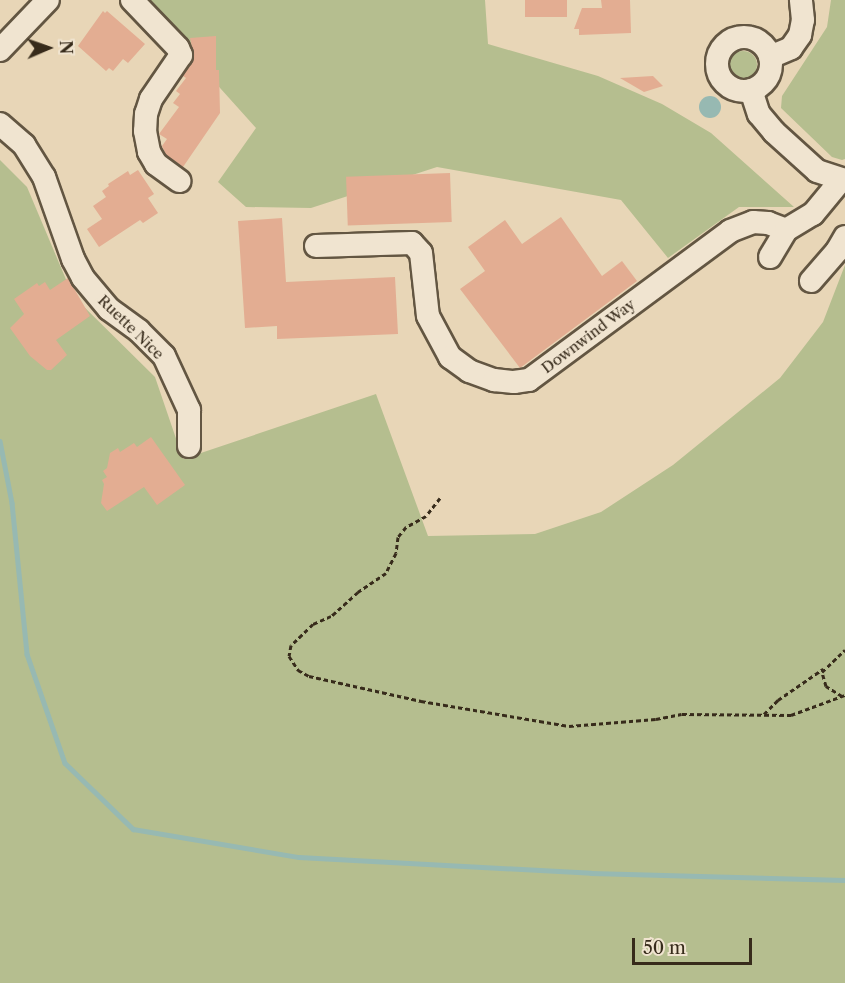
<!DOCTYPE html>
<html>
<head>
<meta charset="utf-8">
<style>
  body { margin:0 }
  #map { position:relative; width:845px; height:983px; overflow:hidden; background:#e8d6b7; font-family:"Libre Caslon Text",serif }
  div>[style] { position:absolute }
  .green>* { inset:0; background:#b5be8f }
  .round { border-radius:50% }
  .water>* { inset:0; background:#97b9b2 }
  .stream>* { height:4.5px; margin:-2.25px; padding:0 2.25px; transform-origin:2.25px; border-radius:2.25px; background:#97b9b2 }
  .building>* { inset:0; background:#e3ad92; transform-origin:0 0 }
  .path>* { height:3px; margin-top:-1.5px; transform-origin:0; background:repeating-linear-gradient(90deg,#372b1b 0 4.5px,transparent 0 7.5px) }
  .roads { filter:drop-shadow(2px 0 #635642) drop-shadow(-2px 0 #635642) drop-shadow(0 2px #635642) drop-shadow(0 -2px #635642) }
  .minor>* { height:22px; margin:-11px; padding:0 11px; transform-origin:11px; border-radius:11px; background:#f0e4d0 }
  .minor>.ring { margin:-11px; padding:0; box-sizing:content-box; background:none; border:22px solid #f0e4d0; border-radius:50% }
  span { translate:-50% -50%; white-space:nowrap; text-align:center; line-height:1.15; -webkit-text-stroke:4.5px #f0e4d0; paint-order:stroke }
  .street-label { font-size:15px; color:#372b1b }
  .north { position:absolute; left:18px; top:18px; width:60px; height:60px; -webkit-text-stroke:4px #f0e4d0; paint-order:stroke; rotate:88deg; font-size:16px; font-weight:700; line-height:24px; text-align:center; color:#372b1b }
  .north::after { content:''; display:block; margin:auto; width:21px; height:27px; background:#372b1b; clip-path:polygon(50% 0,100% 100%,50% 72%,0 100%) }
  .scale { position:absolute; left:632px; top:938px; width:120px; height:27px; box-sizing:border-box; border:3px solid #372b1b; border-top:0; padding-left:8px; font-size:18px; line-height:21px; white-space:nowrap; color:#372b1b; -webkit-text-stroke:4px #f0e4d0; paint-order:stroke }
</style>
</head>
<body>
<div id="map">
  <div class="green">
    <i style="clip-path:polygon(141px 0,485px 0,488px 44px,598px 76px,662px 104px,711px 133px,794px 207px,739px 207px,668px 258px,621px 200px,437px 167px,311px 208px,246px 207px,218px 182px,256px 128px)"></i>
    <i style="clip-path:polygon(831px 0,845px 0,845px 159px,842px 160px,832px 157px,781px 108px,782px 96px,827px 27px)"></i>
    <i class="round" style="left:729px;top:51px;width:28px;height:28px"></i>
    <i style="clip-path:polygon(0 160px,27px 187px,73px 296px,155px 377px,183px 459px,376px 394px,428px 536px,535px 534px,601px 512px,673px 465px,780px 378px,823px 322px,845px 265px,845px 983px,0 983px)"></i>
  </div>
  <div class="water">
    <i class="round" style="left:699px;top:96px;width:22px;height:22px"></i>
  </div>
  <div class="stream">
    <i style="left:0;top:441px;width:63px;rotate:79deg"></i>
    <i style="left:12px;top:503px;width:152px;rotate:84.3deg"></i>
    <i style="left:27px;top:654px;width:115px;rotate:70.8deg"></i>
    <i style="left:65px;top:763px;width:95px;rotate:44.1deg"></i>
    <i style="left:133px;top:829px;width:168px;rotate:9.6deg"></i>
    <i style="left:299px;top:857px;width:292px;rotate:3.1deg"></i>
    <i style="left:591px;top:873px;width:254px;rotate:1.6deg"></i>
  </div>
  <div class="building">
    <i style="left:525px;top:0;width:42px;height:17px"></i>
    <i style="clip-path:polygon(601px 0,630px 0,631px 33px,579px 35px,579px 29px,574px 29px,582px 8px,602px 8px)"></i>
    <i style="clip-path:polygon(103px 11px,105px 13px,107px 11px,145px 44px,128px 63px,123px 59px,113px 71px,109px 68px,106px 71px,78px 46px)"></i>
    <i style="clip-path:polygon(216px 36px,216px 70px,219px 70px,220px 113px,183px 167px,166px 155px,162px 146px,167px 139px,159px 134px,179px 107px,173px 103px,180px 94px,176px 91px,186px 78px,183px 76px,194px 57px,190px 38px)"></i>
    <i style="clip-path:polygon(653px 76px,663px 86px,644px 92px,620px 78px)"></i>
    <i style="clip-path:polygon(138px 170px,154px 194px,148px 198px,158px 213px,143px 223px,140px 220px,99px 247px,87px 229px,102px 219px,93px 206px,106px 197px,102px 191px,109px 186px,108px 184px,128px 171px,130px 175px)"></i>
    <i style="left:450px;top:173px;width:49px;height:104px;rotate:88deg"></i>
    <i style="clip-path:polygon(561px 217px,602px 276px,622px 261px,637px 281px,520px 368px,460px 289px,485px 271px,468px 247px,505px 220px,522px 244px)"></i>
    <i style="clip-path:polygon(282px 218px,286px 282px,395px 277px,398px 334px,277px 339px,277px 326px,245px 328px,238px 221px)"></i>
    <i style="clip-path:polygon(68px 278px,90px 316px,56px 340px,67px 355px,51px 370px,47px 370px,30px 356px,10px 328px,24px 314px,14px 299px,37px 283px,39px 286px,45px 282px,50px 290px)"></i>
    <i style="clip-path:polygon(151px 437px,185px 485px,157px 505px,144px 487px,107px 511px,101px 503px,104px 484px,102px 480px,107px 477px,103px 471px,107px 468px,110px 453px,118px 448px,120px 452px,134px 443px,137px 447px)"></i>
  </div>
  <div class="path">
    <i style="left:440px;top:498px;width:23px;rotate:128deg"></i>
    <i style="left:426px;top:516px;width:23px;rotate:151deg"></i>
    <i style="left:406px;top:527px;width:13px;rotate:129deg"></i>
    <i style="left:398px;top:537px;width:16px;rotate:97deg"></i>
    <i style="left:396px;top:553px;width:22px;rotate:117deg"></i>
    <i style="left:386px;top:573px;width:34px;rotate:146deg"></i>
    <i style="left:358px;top:592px;width:36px;rotate:138deg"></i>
    <i style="left:331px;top:616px;width:20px;rotate:156deg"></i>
    <i style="left:313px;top:624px;width:30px;rotate:136deg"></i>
    <i style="left:291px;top:645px;width:11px;rotate:100deg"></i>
    <i style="left:289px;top:656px;width:17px;rotate:57deg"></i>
    <i style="left:298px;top:670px;width:13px;rotate:29deg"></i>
    <i style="left:309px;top:676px;width:115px;rotate:12.6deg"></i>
    <i style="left:421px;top:701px;width:150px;rotate:9.6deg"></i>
    <i style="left:569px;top:726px;width:87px;rotate:-4.6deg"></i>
    <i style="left:656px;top:719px;width:26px;rotate:-11deg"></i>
    <i style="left:682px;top:714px;width:109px;rotate:0.5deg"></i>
    <i style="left:791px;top:715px;width:58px;rotate:-20.3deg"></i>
    <i style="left:842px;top:696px;width:19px;rotate:-148deg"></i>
    <i style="left:826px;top:686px;width:15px;rotate:-106deg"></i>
    <i style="left:822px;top:672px;width:32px;rotate:-44deg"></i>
    <i style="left:764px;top:714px;width:20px;rotate:-45deg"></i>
    <i style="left:778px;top:700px;width:55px;rotate:-34.6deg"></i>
  </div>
  <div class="roads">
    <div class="minor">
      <i style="left:132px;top:0;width:66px;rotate:46.2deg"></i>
      <i style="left:178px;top:48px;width:8px;rotate:67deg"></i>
      <i style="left:181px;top:55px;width:53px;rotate:124.3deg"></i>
      <i style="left:151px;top:99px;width:16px;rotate:108deg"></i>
      <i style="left:146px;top:114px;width:17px;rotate:93deg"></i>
      <i style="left:145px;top:131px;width:21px;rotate:79deg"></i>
      <i style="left:149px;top:152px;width:14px;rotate:60deg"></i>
      <i style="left:156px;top:164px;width:29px;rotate:36deg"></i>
      <i class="ring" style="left:717px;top:37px;width:32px;height:32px"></i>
      <i style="left:0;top:50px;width:69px;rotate:-46.2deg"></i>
      <i style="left:770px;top:57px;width:23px;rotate:-23deg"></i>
      <i style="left:791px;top:48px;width:16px;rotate:-55deg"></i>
      <i style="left:800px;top:35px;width:15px;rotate:-79deg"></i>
      <i style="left:803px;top:20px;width:20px;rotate:-96deg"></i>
      <i style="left:751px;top:90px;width:25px;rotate:72deg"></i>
      <i style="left:759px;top:114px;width:23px;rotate:50deg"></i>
      <i style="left:774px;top:132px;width:58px;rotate:42.2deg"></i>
      <i style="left:817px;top:171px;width:29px;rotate:18deg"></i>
      <i style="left:0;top:124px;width:32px;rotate:41deg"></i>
      <i style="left:24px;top:145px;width:38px;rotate:58deg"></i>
      <i style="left:44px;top:177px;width:87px;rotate:70.5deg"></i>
      <i style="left:73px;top:259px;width:21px;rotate:62deg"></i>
      <i style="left:83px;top:278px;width:40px;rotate:50deg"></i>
      <i style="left:109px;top:309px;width:37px;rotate:36deg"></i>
      <i style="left:139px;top:331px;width:35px;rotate:45deg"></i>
      <i style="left:164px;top:356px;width:60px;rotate:65.2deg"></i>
      <i style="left:189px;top:410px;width:36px;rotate:90deg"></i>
      <i style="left:316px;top:246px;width:96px;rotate:-1.8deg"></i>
      <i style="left:412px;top:243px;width:13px;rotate:48deg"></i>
      <i style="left:421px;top:253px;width:63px;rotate:83.7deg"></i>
      <i style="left:428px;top:316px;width:47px;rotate:61.8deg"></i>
      <i style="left:450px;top:357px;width:24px;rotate:36deg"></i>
      <i style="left:469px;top:371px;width:27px;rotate:20deg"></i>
      <i style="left:494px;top:380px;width:20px;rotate:6deg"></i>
      <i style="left:514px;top:382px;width:15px;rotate:-8deg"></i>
      <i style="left:529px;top:380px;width:250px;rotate:-36.5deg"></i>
      <i style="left:730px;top:231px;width:25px;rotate:-21deg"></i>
      <i style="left:753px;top:222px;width:15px;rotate:4deg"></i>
      <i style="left:768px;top:223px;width:19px;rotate:21deg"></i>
      <i style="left:770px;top:257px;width:31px;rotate:-59deg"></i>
      <i style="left:786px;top:230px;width:31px;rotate:-31deg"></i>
      <i style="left:813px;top:214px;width:45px;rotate:-50.4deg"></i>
      <i style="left:811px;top:281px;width:40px;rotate:-49deg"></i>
      <i style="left:837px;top:251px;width:16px;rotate:-60deg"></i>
    </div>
  </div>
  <div class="street-label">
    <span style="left:131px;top:327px;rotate:44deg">Ruette Nice</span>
    <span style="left:588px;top:336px;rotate:-37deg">Downwind Way</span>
  </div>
  <div class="north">N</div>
  <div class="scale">50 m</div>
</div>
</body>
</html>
